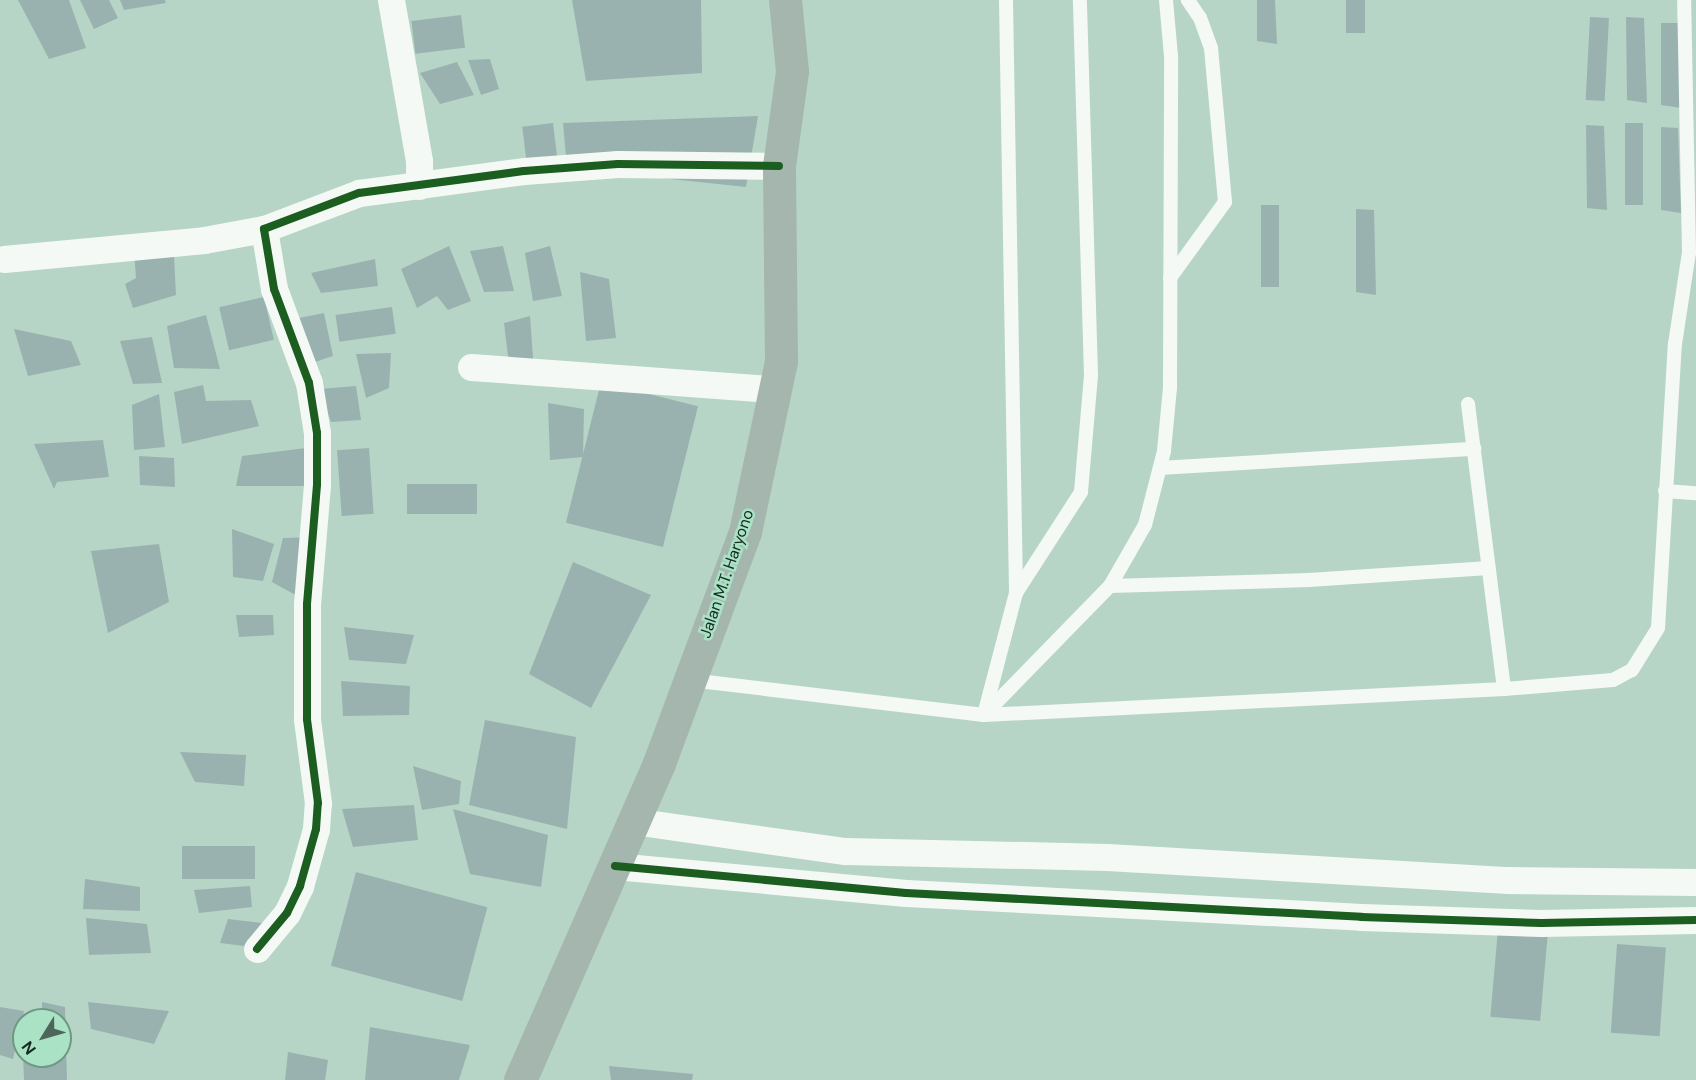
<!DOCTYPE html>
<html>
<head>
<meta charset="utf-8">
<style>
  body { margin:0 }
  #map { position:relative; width:1696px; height:1080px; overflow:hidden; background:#b7d5c6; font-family:"DM Sans",sans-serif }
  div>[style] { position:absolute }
  .building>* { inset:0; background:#99b2af; transform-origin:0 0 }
  .lane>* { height:14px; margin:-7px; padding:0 7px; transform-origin:7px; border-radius:7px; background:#f4f9f6 }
  .street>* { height:27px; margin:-13.5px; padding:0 13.5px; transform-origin:13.5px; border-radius:13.5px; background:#f4f9f6 }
  .highway>* { height:33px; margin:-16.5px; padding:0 16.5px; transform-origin:16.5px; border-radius:16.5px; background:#a4b6ae }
  .cycleway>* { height:8px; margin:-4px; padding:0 4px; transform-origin:4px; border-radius:4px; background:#1b5e20 }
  span { translate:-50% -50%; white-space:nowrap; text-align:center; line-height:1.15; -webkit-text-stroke:5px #aae2c5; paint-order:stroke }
  .street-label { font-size:16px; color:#152b20 }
  .north { position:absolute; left:12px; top:1008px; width:60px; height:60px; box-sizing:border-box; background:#aae2c5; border:2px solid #6e9983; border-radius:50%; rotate:233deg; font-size:16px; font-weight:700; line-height:24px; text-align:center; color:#152b20 }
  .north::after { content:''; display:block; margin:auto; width:21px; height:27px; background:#4e665a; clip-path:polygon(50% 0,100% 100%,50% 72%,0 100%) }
</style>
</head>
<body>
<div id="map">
  <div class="building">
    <i style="clip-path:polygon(18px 0,69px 0,86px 48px,49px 59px)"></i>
    <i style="clip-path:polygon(80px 0,109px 0,118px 18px,94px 29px)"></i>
    <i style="clip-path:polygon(120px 0,165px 0,166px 3px,124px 10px)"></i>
    <i style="clip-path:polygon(572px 0,701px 0,702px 73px,586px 81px)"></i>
    <i style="clip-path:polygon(1257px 0,1275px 0,1277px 44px,1257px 41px)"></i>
    <i style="left:1346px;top:0;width:19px;height:33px"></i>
    <i style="left:461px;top:15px;width:33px;height:50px;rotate:83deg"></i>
    <i style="left:1590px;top:17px;width:19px;height:83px;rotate:3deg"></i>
    <i style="clip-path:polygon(1626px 17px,1644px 18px,1647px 103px,1627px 100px)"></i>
    <i style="clip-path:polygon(1661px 23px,1678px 23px,1681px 108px,1661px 105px)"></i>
    <i style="clip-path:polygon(490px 59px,499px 89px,481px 95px,468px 60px)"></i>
    <i style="clip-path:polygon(457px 62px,474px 95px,440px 104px,420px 73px)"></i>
    <i style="clip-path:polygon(758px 116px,746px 187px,567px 168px,563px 123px)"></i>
    <i style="left:553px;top:123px;width:34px;height:31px;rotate:83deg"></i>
    <i style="left:1625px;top:123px;width:18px;height:82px"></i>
    <i style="clip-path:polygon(1586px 125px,1604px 126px,1607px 210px,1587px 208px)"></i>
    <i style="clip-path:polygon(1661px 127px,1678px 128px,1681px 213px,1661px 210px)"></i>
    <i style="left:1261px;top:205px;width:18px;height:82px"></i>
    <i style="clip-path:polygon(1356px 209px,1374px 210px,1376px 295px,1356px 292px)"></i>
    <i style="clip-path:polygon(173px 236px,176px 295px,133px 308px,125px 284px,136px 278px,134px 250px)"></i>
    <i style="clip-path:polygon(449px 246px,471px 301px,448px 310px,437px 296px,417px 308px,401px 269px)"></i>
    <i style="clip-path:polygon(503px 246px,514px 291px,484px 292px,470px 251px)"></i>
    <i style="clip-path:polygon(550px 246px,562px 296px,533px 301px,525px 253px)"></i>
    <i style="clip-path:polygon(375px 259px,378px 286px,321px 293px,311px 273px)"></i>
    <i style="clip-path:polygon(580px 272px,609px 279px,616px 338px,586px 341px)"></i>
    <i style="left:264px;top:297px;width:44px;height:46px;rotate:77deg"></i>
    <i style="left:392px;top:307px;width:27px;height:57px;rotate:82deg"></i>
    <i style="clip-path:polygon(324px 313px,333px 356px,306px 365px,294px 319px)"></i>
    <i style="clip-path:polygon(206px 315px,220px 369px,174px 368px,167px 326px)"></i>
    <i style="clip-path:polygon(530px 316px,534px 371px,510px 373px,504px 323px)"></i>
    <i style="clip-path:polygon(14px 329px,71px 341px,81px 365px,28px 376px)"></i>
    <i style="clip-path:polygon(152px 337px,162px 383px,133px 384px,120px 341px)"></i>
    <i style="clip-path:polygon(391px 353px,389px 388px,366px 398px,356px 354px)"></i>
    <i style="left:601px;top:382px;width:100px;height:145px;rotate:14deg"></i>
    <i style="clip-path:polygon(203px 385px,206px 401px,251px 400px,259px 426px,182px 444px,174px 392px)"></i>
    <i style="clip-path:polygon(356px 386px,361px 420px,331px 422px,319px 389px)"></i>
    <i style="clip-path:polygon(159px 394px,165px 447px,134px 450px,132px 405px)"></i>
    <i style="clip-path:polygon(548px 403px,584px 409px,583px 457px,550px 460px)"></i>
    <i style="clip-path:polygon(103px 440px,109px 477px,57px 482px,54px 489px,34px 444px)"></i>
    <i style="clip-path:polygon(306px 448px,305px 486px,236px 486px,242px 456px)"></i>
    <i style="left:369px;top:448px;width:66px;height:32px;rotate:86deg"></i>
    <i style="clip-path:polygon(139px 456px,174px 458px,175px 487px,140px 485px)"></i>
    <i style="left:477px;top:484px;width:30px;height:70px;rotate:90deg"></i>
    <i style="clip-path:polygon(232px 529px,274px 544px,263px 581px,233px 577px)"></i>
    <i style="clip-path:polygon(315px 537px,310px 603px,272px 582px,283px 538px)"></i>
    <i style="clip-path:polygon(159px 544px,169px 602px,108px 633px,91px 551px)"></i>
    <i style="clip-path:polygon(573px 562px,651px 595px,591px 708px,529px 674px)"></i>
    <i style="clip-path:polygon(236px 615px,273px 615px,274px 635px,239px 637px)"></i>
    <i style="clip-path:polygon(344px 627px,414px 635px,406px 664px,349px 660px)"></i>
    <i style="clip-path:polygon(341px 681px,410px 686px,409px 715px,343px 716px)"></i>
    <i style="clip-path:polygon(485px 720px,576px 737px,567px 829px,469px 805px)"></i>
    <i style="clip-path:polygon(180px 752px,246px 755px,244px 786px,195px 782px)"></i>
    <i style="clip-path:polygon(413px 766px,461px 781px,459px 804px,422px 810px)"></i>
    <i style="clip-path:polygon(414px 805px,418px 840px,353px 847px,342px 809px)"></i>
    <i style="clip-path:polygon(453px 809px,548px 835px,541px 887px,470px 874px)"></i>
    <i style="left:255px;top:846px;width:33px;height:73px;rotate:90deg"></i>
    <i style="left:356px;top:872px;width:136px;height:97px;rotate:15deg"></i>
    <i style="clip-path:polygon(85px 879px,140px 887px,140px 911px,83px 909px)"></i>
    <i style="clip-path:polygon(250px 886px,252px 907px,199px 913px,194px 890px)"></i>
    <i style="clip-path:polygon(86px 918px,147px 924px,151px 953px,89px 955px)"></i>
    <i style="clip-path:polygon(228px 919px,262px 923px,260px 948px,220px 943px)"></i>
    <i style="left:1498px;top:929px;width:50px;height:88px;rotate:5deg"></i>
    <i style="left:1617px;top:944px;width:49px;height:89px;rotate:4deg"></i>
    <i style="clip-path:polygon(42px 1002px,65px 1007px,67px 1080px,24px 1080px,23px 1056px,60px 1056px,60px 1020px,42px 1020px)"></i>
    <i style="clip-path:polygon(88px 1002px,169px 1011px,154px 1044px,91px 1029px)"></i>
    <i style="clip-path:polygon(0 1007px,24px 1011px,13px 1059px,0 1055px)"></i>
    <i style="clip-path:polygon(370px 1027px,470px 1045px,459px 1080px,365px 1080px)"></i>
    <i style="clip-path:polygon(288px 1052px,328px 1060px,325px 1080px,285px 1080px)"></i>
    <i style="clip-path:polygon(609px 1066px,693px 1074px,692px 1080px,611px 1080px)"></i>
  </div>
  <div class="lane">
    <i style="left:1006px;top:0;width:593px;rotate:89.03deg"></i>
    <i style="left:1016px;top:593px;width:126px;rotate:104.7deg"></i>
    <i style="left:984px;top:715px;width:521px;rotate:-2.86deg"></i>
    <i style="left:1504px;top:689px;width:109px;rotate:-4.7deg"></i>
    <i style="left:1613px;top:680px;width:21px;rotate:-28deg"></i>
    <i style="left:1632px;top:670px;width:49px;rotate:-58.2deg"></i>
    <i style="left:1658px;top:628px;width:285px;rotate:-86.6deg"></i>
    <i style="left:1675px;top:344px;width:92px;rotate:-81.3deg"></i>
    <i style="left:1689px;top:253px;width:253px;rotate:-91.1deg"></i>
    <i style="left:1170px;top:278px;width:94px;rotate:-54.1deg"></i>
    <i style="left:1225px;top:202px;width:155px;rotate:-95.2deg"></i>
    <i style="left:1211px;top:48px;width:32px;rotate:-110deg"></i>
    <i style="left:1200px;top:18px;width:22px;rotate:-124deg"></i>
    <i style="left:1468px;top:404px;width:287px;rotate:82.8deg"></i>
    <i style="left:1160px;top:468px;width:315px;rotate:-3.5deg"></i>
    <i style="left:1665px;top:491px;width:31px;rotate:4deg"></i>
    <i style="left:1110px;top:586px;width:199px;rotate:-1.7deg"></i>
    <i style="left:1309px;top:580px;width:180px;rotate:-3.8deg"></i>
    <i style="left:1016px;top:593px;width:120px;rotate:-57.2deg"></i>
    <i style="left:1081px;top:492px;width:117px;rotate:-85.1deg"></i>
    <i style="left:1091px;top:375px;width:375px;rotate:-91.7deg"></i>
    <i style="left:690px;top:680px;width:296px;rotate:6.8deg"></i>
    <i style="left:984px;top:715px;width:180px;rotate:-45.7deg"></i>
    <i style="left:1110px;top:586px;width:70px;rotate:-60.2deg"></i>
    <i style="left:1145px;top:525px;width:76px;rotate:-75.6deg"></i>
    <i style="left:1164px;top:451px;width:63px;rotate:-84.6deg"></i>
    <i style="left:1170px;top:388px;width:332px;rotate:-89.8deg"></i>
    <i style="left:1171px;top:56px;width:56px;rotate:-95.1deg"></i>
  </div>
  <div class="street">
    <i style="left:391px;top:0;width:163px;rotate:80.1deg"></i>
    <i style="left:419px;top:161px;width:25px;rotate:90deg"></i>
    <i style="left:4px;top:259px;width:201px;rotate:-5.4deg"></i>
    <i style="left:204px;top:240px;width:61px;rotate:-10.4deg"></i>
    <i style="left:471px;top:367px;width:302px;rotate:4.2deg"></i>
    <i style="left:633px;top:821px;width:214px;rotate:8.1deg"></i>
    <i style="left:845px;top:851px;width:262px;rotate:1.3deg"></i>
    <i style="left:1107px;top:857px;width:402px;rotate:3.3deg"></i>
    <i style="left:1508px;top:880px;width:188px;rotate:0.6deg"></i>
    <i style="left:615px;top:866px;width:292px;rotate:5.3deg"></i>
    <i style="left:906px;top:893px;width:456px;rotate:3deg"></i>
    <i style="left:1361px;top:917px;width:180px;rotate:1.9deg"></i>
    <i style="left:1541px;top:923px;width:155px;rotate:-1.1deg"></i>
    <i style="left:257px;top:949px;width:47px;rotate:-50.2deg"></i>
    <i style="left:287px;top:913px;width:30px;rotate:-64deg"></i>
    <i style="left:300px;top:886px;width:59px;rotate:-74.3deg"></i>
    <i style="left:316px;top:829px;width:26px;rotate:-86deg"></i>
    <i style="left:318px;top:803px;width:85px;rotate:-97.5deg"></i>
    <i style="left:307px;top:719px;width:115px;rotate:-90deg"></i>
    <i style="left:307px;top:604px;width:120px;rotate:-85.2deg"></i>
    <i style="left:317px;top:484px;width:51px;rotate:-90deg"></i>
    <i style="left:317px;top:433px;width:51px;rotate:-99.1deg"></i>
    <i style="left:309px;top:383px;width:100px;rotate:-110.4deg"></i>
    <i style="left:274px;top:289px;width:61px;rotate:-99.5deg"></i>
    <i style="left:264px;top:229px;width:102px;rotate:-20.8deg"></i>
    <i style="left:359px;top:193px;width:166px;rotate:-7.6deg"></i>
    <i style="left:524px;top:171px;width:94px;rotate:-4.3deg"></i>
    <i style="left:618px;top:164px;width:161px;rotate:0.7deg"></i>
  </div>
  <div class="highway">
    <i style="left:520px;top:1080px;width:346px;rotate:-66.3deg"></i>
    <i style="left:659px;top:763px;width:246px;rotate:-69.6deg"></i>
    <i style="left:745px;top:532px;width:175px;rotate:-78.1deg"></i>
    <i style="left:781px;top:361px;width:195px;rotate:-90.6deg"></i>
    <i style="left:779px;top:166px;width:96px;rotate:-82.2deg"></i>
    <i style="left:792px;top:71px;width:71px;rotate:-95.6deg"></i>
  </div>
  <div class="cycleway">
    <i style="left:615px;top:866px;width:292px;rotate:5.3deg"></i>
    <i style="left:906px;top:893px;width:456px;rotate:3deg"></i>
    <i style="left:1361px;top:917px;width:180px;rotate:1.9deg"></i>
    <i style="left:1541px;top:923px;width:155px;rotate:-1.1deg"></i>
    <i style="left:257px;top:949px;width:47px;rotate:-50.2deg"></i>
    <i style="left:287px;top:913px;width:30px;rotate:-64deg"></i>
    <i style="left:300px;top:886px;width:59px;rotate:-74.3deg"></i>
    <i style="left:316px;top:829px;width:26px;rotate:-86deg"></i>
    <i style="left:318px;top:803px;width:85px;rotate:-97.5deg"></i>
    <i style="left:307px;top:719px;width:115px;rotate:-90deg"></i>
    <i style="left:307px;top:604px;width:120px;rotate:-85.2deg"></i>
    <i style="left:317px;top:484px;width:51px;rotate:-90deg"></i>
    <i style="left:317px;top:433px;width:51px;rotate:-99.1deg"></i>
    <i style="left:309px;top:383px;width:100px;rotate:-110.4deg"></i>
    <i style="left:274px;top:289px;width:61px;rotate:-99.5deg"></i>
    <i style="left:264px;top:229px;width:102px;rotate:-20.8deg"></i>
    <i style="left:359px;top:193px;width:166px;rotate:-7.6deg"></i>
    <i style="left:524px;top:171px;width:94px;rotate:-4.3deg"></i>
    <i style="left:618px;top:164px;width:161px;rotate:0.7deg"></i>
  </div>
  <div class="street-label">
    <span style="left:727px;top:574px;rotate:-71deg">Jalan M.T. Haryono</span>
  </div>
  <div class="north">N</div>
</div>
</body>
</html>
